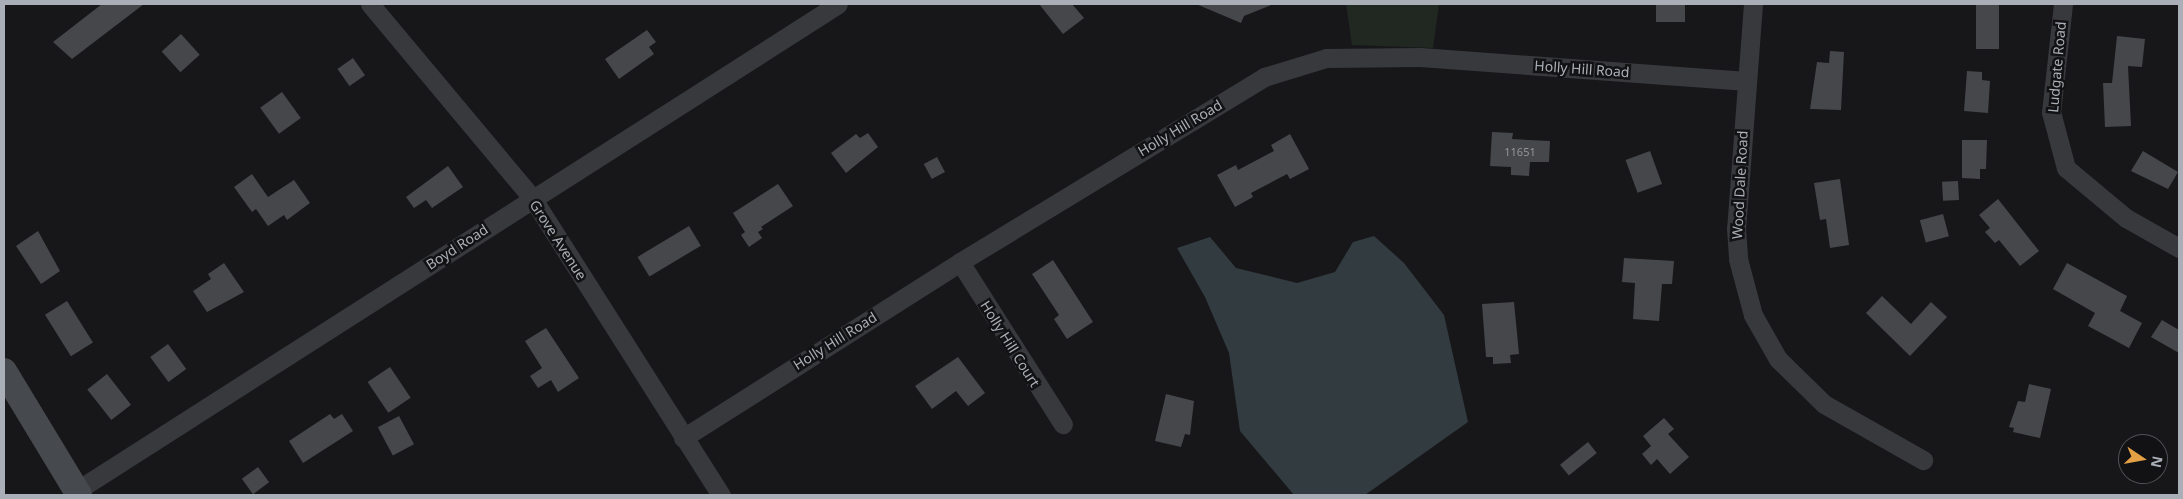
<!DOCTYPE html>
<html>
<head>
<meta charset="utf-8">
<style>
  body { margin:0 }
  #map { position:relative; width:2183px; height:499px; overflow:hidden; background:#171719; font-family:"Noto Sans",sans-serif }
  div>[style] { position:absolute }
  .green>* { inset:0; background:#212822 }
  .water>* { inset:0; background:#313b40 }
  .building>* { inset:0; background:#46474b; transform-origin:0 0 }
  .street>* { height:19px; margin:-9.5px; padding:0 9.5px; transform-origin:9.5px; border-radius:9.5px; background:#38393d }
  .secondary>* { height:26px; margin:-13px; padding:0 13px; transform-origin:13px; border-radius:13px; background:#46494d }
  span { translate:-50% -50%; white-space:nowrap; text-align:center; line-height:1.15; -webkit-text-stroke:5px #121214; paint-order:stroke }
  .number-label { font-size:11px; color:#91959c }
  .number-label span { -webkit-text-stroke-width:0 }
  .street-label { font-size:14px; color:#aaafb7 }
  .frame { position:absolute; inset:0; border:5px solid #aaafb7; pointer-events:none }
  .north { position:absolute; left:2118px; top:434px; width:50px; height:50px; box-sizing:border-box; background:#121214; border:1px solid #4f5155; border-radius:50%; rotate:102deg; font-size:14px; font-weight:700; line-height:20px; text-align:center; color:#aaafb7 }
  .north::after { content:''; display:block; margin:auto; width:18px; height:22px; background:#e3a045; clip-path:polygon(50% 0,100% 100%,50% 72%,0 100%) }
</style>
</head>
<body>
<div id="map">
  <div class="green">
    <i style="clip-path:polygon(1346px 4px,1439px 4px,1433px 48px,1352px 45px)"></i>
  </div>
  <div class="water">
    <i style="clip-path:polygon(1374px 236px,1404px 263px,1444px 315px,1468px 422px,1365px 495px,1294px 495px,1240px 431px,1229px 353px,1205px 297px,1177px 248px,1210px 237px,1236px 268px,1297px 283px,1335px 272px,1353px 242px)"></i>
  </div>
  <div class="building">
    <i style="clip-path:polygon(102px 4px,144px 4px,72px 59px,53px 42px)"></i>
    <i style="clip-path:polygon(1039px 4px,1072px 4px,1084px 18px,1063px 34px)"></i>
    <i style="clip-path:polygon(1196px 4px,1274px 4px,1244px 16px,1241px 23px)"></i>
    <i style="left:1656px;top:4px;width:29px;height:18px"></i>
    <i style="left:1976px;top:4px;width:23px;height:45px"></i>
    <i style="clip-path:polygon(647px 30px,656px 42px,649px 47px,654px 54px,619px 79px,605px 59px)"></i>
    <i style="left:181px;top:34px;width:28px;height:26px;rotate:48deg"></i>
    <i style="clip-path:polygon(2117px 36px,2145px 39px,2142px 67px,2128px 66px,2131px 126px,2105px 127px,2103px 83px,2112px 83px)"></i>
    <i style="clip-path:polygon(1830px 51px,1844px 52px,1841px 110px,1810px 109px,1817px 62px,1829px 63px)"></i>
    <i style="left:353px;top:58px;width:21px;height:19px;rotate:55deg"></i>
    <i style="clip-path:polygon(1967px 71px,1982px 72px,1982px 80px,1990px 81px,1988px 113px,1964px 111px)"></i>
    <i style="left:282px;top:92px;width:32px;height:27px;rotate:54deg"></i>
    <i style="clip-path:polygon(1492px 132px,1513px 133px,1512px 139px,1550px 141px,1549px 162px,1530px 162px,1529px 176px,1511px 175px,1511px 167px,1490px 166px)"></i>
    <i style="clip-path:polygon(868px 133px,878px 147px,846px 173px,831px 153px,856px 134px,860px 138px)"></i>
    <i style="clip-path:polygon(1290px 134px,1309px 169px,1290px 179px,1287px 174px,1251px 193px,1253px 197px,1235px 207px,1217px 175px,1236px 165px,1238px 170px,1274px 151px,1271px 145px)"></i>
    <i style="clip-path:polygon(1962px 140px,1987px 140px,1986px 169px,1980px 169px,1980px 179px,1962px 178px)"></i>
    <i style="left:1650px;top:151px;width:35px;height:26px;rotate:70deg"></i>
    <i style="clip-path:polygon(2143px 151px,2178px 172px,2168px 189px,2131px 171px)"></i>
    <i style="left:937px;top:157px;width:17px;height:15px;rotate:62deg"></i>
    <i style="clip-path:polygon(448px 166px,463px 187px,432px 208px,426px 200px,414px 208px,406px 197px)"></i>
    <i style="clip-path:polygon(252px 174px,268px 197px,294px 180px,310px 203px,287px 220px,284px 215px,268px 226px,256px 209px,252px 212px,234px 187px)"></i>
    <i style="clip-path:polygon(1840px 179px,1849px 245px,1830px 248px,1826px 219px,1820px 220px,1814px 183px)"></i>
    <i style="left:1958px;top:181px;width:19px;height:16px;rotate:87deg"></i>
    <i style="clip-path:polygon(778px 184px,793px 206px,761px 227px,763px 229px,758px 232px,762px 238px,749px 247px,741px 235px,745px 232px,733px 213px)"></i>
    <i style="clip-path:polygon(1998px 199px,2039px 251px,2020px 266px,1999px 240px,1995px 243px,1985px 232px,1990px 228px,1979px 215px)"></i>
    <i style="left:1943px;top:214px;width:23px;height:24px;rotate:75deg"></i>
    <i style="left:689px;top:226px;width:23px;height:60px;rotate:59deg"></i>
    <i style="clip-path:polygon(38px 231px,60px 271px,41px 284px,16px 246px)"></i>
    <i style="clip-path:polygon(1624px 258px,1674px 261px,1672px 284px,1662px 284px,1659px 321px,1633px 319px,1635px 283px,1622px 282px)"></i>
    <i style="clip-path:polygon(1053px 260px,1093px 322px,1067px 339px,1054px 319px,1059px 315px,1032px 274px)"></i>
    <i style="clip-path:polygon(224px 263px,244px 292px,207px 312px,193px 291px,211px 279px,208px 274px)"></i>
    <i style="clip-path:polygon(2067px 263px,2127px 296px,2120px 311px,2142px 323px,2129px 348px,2088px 326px,2095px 313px,2053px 289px)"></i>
    <i style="clip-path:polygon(1882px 296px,1911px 324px,1931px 302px,1947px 317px,1910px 356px,1866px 313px)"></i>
    <i style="left:67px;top:301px;width:49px;height:26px;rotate:58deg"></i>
    <i style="clip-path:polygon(1514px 302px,1519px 354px,1510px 355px,1511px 363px,1493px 364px,1493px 357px,1486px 357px,1482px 304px)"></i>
    <i style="clip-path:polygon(2162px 320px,2179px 330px,2179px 353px,2151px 337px)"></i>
    <i style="clip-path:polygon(546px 328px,579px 378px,558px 392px,551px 380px,538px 388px,530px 376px,542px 368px,525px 341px)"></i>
    <i style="left:168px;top:344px;width:31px;height:22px;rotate:54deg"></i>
    <i style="clip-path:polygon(958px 357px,985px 393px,968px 406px,956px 391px,932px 409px,915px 386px)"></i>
    <i style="left:390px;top:367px;width:37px;height:27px;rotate:56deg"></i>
    <i style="left:107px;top:374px;width:39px;height:25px;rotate:52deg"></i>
    <i style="clip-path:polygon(2029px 384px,2051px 389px,2040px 438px,2013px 432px,2014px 428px,2009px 427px,2018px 401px,2025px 402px)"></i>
    <i style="clip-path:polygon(1166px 394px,1194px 401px,1190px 435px,1185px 434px,1181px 447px,1155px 441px)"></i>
    <i style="clip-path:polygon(330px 414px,334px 419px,342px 414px,353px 431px,303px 463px,289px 441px)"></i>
    <i style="left:399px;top:416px;width:32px;height:24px;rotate:62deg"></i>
    <i style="clip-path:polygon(1664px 418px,1674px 429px,1668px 434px,1689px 457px,1670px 474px,1657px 459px,1651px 465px,1642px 454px,1651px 446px,1643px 436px)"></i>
    <i style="left:1588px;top:442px;width:14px;height:36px;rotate:51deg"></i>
    <i style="left:258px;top:467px;width:19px;height:20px;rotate:54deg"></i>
  </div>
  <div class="street">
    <i style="left:370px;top:4px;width:254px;rotate:50.1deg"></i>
    <i style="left:533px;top:199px;width:351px;rotate:57.6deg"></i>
    <i style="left:1753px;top:4px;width:225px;rotate:94.3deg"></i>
    <i style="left:1736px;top:228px;width:31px;rotate:86deg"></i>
    <i style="left:1738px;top:259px;width:58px;rotate:75deg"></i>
    <i style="left:1753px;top:315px;width:51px;rotate:60.4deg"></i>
    <i style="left:1778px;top:359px;width:64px;rotate:44.4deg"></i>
    <i style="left:1824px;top:404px;width:114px;rotate:29.5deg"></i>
    <i style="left:2063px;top:4px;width:109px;rotate:96.3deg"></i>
    <i style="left:2051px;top:112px;width:58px;rotate:75deg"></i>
    <i style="left:2066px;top:168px;width:78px;rotate:39.8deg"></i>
    <i style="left:2126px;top:218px;width:61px;rotate:29.5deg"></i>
    <i style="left:960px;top:262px;width:192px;rotate:57.6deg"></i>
    <i style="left:683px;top:438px;width:328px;rotate:-32.4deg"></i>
    <i style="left:960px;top:262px;width:356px;rotate:-31.3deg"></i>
    <i style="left:1264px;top:77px;width:65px;rotate:-17deg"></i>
    <i style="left:1326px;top:58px;width:94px;rotate:-0.6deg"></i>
    <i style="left:1420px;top:57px;width:328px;rotate:4.2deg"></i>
    <i style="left:76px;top:491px;width:904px;rotate:-32.58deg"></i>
  </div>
  <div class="secondary">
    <i style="left:4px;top:371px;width:145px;rotate:58.8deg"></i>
  </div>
  <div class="number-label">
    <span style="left:1520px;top:152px">11651</span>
  </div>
  <div class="street-label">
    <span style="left:2057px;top:67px;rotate:-85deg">Ludgate Road</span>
    <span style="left:1582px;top:69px;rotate:4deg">Holly Hill Road</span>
    <span style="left:1180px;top:128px;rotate:-31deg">Holly Hill Road</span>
    <span style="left:1740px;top:185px;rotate:-87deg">Wood Dale Road</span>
    <span style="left:558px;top:240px;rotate:57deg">Grove Avenue</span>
    <span style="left:457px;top:247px;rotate:-33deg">Boyd Road</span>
    <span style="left:835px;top:341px;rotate:-32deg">Holly Hill Road</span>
    <span style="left:1010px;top:344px;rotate:58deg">Holly Hill Court</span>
  </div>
  <div class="frame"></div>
  <div class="north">N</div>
</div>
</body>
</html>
